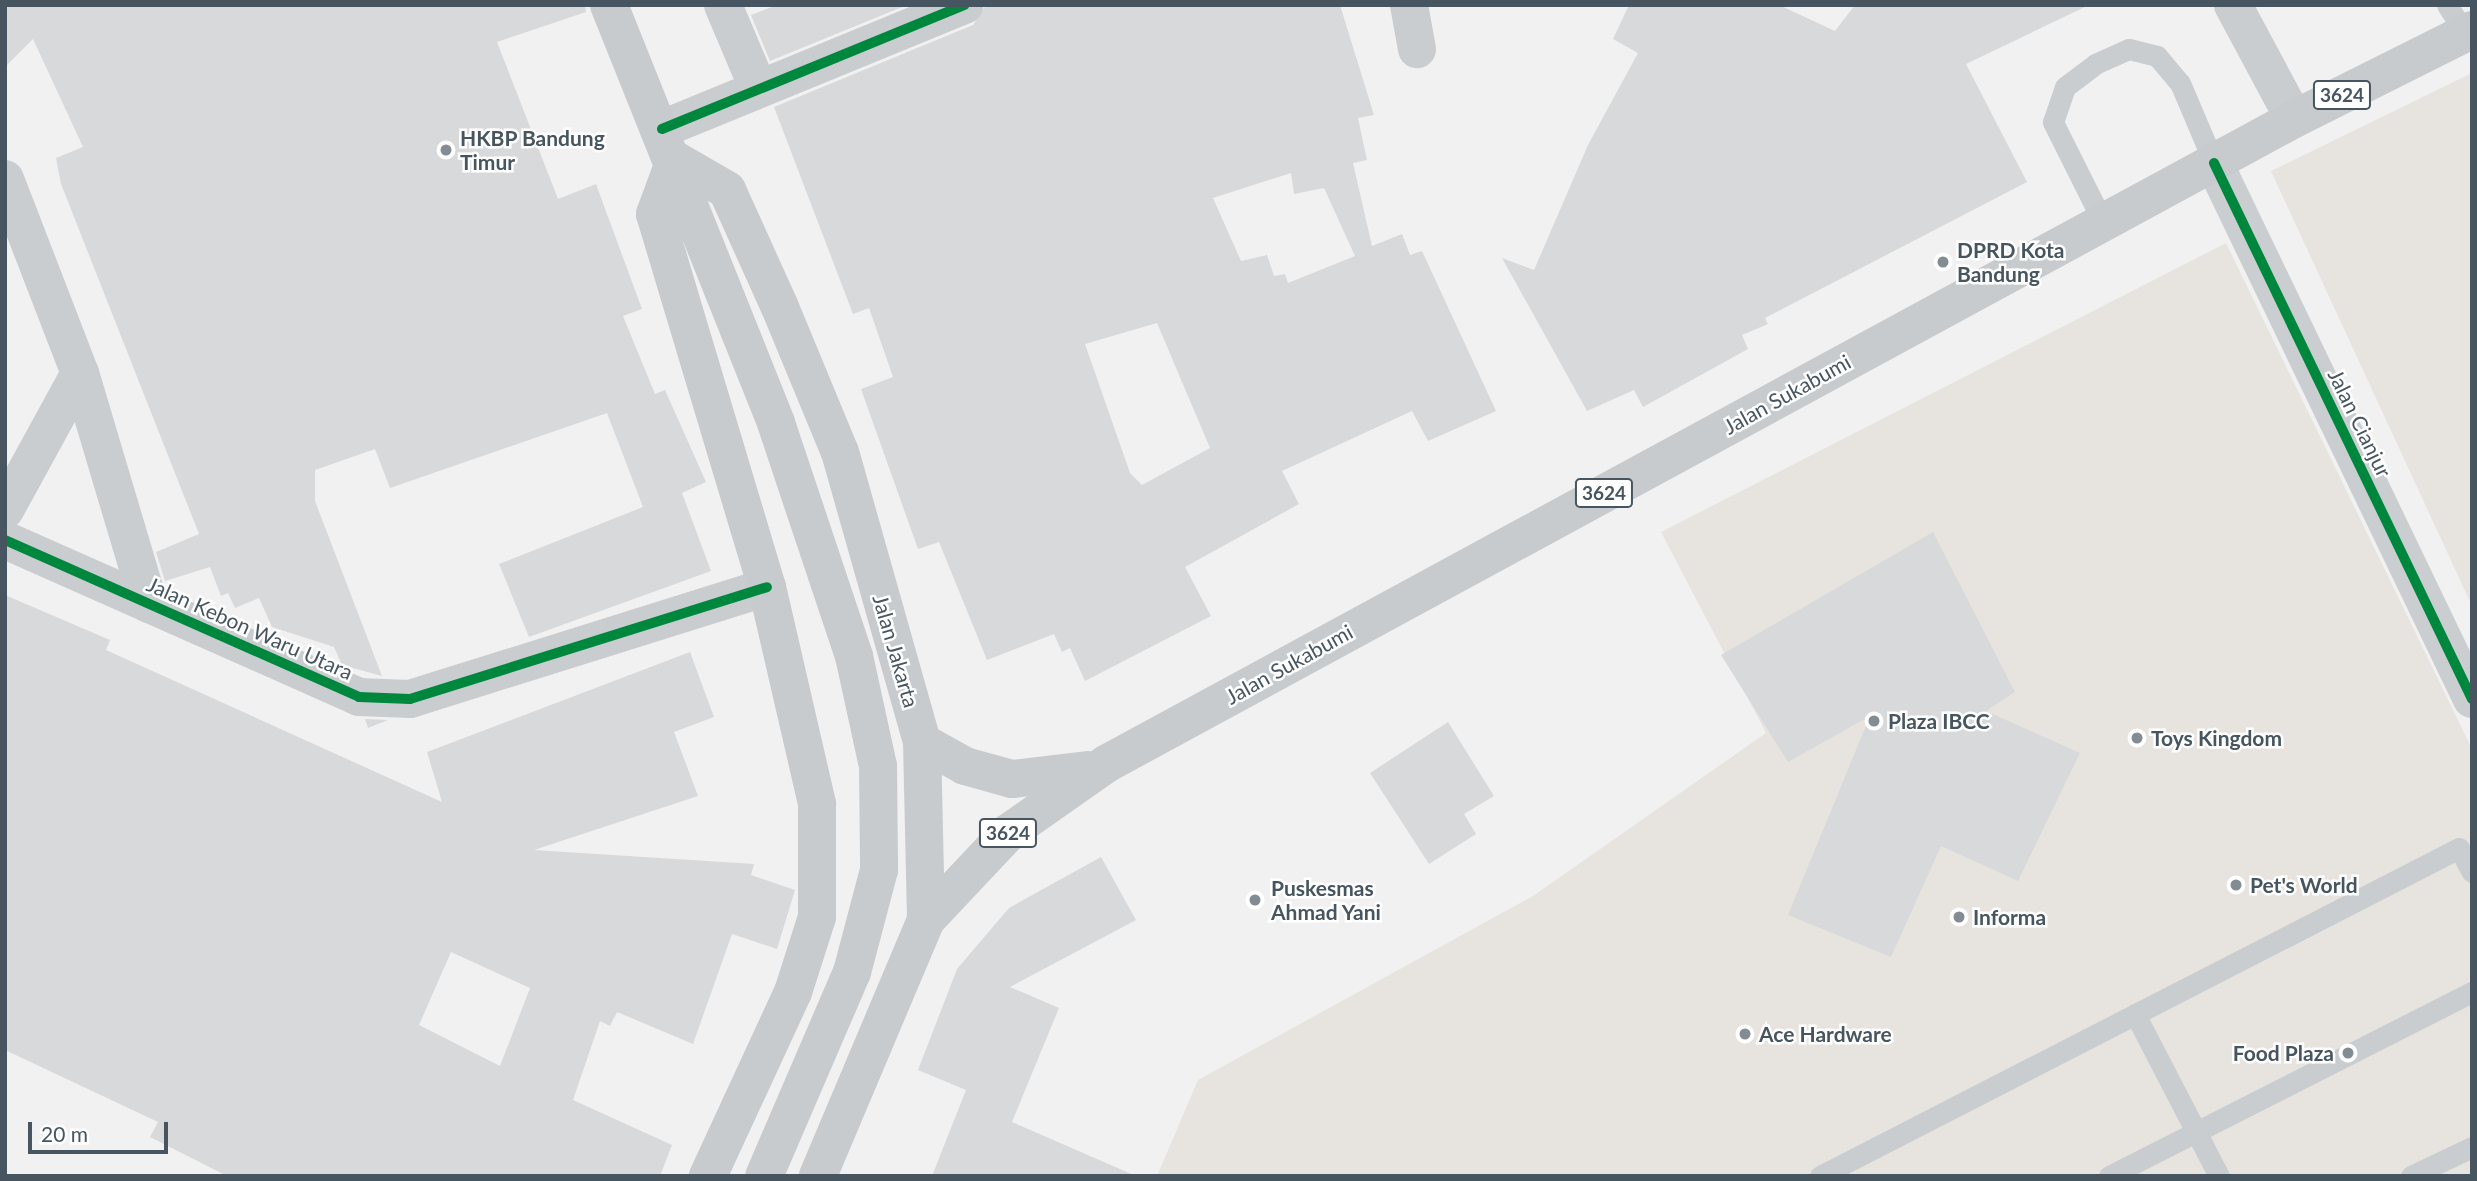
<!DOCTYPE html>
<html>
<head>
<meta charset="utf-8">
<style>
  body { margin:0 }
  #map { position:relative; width:2477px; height:1181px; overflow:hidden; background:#f2f1f1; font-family:Lato,sans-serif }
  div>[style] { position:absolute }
  .commercial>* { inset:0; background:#e7e4df }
  .building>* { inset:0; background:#d8d9da }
  .lane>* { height:21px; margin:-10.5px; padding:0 10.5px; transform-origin:10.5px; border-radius:10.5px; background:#cacdd0 }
  .street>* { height:38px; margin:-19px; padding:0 19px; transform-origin:19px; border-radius:19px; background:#cacdd0 }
  .secondary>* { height:38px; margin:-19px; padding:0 19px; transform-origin:19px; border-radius:19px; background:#cbced1 }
  .primary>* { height:38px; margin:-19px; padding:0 19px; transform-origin:19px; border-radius:19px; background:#c7cbce }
  .cycleway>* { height:10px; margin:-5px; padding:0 5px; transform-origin:5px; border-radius:5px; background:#00873e }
  .dots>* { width:19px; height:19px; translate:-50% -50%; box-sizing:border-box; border:4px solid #fff; border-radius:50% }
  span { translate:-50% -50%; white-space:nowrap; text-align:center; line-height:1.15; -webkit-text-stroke:5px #fff; paint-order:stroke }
  .shield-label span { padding:2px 5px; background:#fff; border:2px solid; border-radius:5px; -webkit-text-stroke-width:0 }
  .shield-label { font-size:19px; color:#46555f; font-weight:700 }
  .poi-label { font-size:21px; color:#46555f; font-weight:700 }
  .left { translate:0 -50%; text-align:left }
  .right { translate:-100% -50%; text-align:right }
  .street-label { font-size:21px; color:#46555f }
  .frame { position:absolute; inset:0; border:7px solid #46555f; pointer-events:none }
  .scale { position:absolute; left:28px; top:1122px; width:140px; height:32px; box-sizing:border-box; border:4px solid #46555f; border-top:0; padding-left:9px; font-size:21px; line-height:24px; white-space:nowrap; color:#46555f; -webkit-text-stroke:5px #fff; paint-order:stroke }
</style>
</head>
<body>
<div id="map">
  <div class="commercial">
    <i style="clip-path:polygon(2472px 73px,2472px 606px,2271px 171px)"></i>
    <i style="clip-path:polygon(2226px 243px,2472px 749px,2472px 1176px,1157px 1176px,1198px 1080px,1533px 896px,1766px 733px,1661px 532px)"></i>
  </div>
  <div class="building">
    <i style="clip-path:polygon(5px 5px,585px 5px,586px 12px,497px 42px,558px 199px,596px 184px,642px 309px,623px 316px,655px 394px,665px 390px,706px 482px,682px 493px,711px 571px,529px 637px,499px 564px,643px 507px,607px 413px,390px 488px,375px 449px,315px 470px,315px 501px,382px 676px,342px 665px,334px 647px,272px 627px,259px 598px,235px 608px,228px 593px,221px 596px,210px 567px,165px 581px,156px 552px,199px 534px,61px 184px,56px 158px,83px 147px,33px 39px,5px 67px)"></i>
    <i style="clip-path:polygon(777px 5px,907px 5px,770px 61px,751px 15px)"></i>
    <i style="clip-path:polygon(evenodd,986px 5px,1340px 5px,1374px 115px,1358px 118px,1367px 160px,1353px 163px,1372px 246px,1402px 234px,1410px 255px,1422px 251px,1496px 411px,1428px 441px,1412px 411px,1282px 471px,1299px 504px,1185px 567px,1211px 616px,1085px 681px,1070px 648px,1062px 652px,1054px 634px,987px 660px,939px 542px,918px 549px,861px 389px,893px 377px,869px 308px,853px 314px,774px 107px,973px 25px,986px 5px,1291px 173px,1294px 194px,1324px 188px,1355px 256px,1288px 283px,1285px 274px,1274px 276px,1267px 255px,1241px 261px,1213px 198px,1291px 173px,986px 5px,1157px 323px,1210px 448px,1142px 485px,1130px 473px,1085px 344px,1157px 323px)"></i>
    <i style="clip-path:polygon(1629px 5px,1779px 5px,1835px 31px,1855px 5px,2089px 5px,1966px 64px,2027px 182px,1765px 318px,1768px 324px,1742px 335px,1748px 349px,1643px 407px,1634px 390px,1587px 411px,1502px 258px,1534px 270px,1588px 145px,1638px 53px,1613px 39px)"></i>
    <i style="clip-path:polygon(1933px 532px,2015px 692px,1986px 711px,2080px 753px,2018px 881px,1941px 846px,1891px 957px,1788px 915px,1870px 716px,1788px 762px,1721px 655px)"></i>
    <i style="clip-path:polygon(evenodd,5px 595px,110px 640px,106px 650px,442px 802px,427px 752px,690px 652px,714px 717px,674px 732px,698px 796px,534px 850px,754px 864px,751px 875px,795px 890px,777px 949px,732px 934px,693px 1044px,617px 1012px,610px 1026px,600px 1021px,573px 1100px,672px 1145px,660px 1176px,227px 1176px,150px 1137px,158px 1122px,5px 1050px,5px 595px,451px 952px,530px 988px,500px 1066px,419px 1025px,451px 952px)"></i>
    <i style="clip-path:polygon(365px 719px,388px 720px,368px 728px)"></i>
    <i style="clip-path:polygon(1448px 722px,1494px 796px,1464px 814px,1476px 834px,1429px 864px,1370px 773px)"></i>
    <i style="clip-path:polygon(1101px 857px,1136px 920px,1010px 987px,1059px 1008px,1012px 1122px,1136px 1176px,932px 1176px,966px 1090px,918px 1070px,957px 969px,1009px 908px)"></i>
  </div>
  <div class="lane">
    <i style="left:2447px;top:5px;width:33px;rotate:57deg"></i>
    <i style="left:2103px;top:222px;width:112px;rotate:-116.6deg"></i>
    <i style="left:2053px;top:122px;width:37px;rotate:-71deg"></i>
    <i style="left:2065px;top:87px;width:38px;rotate:-37deg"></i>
    <i style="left:2095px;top:64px;width:37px;rotate:-24deg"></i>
    <i style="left:2129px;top:49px;width:29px;rotate:14deg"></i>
    <i style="left:2157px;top:56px;width:35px;rotate:50deg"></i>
    <i style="left:2180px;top:83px;width:87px;rotate:67deg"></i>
    <i style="left:2135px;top:1014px;width:182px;rotate:62.6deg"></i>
    <i style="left:1820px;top:1176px;width:718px;rotate:-27.17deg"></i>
    <i style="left:2459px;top:848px;width:27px;rotate:62deg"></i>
    <i style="left:2109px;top:1176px;width:407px;rotate:-26.9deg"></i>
    <i style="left:2411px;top:1176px;width:68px;rotate:-25.4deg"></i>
  </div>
  <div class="street">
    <i style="left:723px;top:5px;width:90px;rotate:67.1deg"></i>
    <i style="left:1409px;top:5px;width:45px;rotate:79.7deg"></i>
    <i style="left:2233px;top:5px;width:129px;rotate:61.8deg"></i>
    <i style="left:662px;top:129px;width:327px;rotate:-22.3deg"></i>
    <i style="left:5px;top:179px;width:208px;rotate:68.9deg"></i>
    <i style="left:80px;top:373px;width:241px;rotate:73.4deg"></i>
    <i style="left:5px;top:510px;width:156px;rotate:-61.3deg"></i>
    <i style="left:5px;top:540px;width:387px;rotate:23.9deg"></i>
    <i style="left:359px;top:697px;width:51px;rotate:2.2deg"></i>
    <i style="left:410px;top:699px;width:374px;rotate:-17.4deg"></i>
  </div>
  <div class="secondary">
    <i style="left:2214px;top:163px;width:595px;rotate:64.3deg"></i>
  </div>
  <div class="primary">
    <i style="left:609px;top:5px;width:450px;rotate:68.2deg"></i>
    <i style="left:776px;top:423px;width:246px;rotate:71.5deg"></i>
    <i style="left:854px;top:656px;width:113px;rotate:77.7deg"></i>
    <i style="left:878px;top:766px;width:104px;rotate:89.4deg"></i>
    <i style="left:879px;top:870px;width:106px;rotate:104.8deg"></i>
    <i style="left:852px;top:972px;width:222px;rotate:113.3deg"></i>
    <i style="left:675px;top:160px;width:60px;rotate:30deg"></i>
    <i style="left:727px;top:190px;width:126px;rotate:65.7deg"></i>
    <i style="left:779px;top:305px;width:159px;rotate:67.5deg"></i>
    <i style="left:840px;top:452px;width:301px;rotate:74.2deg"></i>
    <i style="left:922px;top:742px;width:178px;rotate:88.7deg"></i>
    <i style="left:926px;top:920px;width:278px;rotate:112.9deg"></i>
    <i style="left:675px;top:160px;width:58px;rotate:110.3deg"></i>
    <i style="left:655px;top:214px;width:389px;rotate:73.3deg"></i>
    <i style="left:767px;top:587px;width:223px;rotate:77deg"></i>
    <i style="left:817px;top:804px;width:113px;rotate:90deg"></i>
    <i style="left:817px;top:917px;width:79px;rotate:107.7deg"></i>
    <i style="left:793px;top:992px;width:203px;rotate:114.8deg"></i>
    <i style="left:922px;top:742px;width:49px;rotate:29.2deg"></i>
    <i style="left:965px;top:766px;width:49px;rotate:15.5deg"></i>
    <i style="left:1012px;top:779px;width:76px;rotate:-6.8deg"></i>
    <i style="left:926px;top:920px;width:120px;rotate:-46.7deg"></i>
    <i style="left:1008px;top:833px;width:120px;rotate:-35.1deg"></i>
    <i style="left:1106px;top:764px;width:1352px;rotate:-28.5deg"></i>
    <i style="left:2294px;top:119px;width:199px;rotate:-26.6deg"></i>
  </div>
  <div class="cycleway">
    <i style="left:662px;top:129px;width:327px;rotate:-22.3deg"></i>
    <i style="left:2214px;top:163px;width:595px;rotate:64.3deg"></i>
    <i style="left:5px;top:540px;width:387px;rotate:23.9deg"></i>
    <i style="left:359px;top:697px;width:51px;rotate:2.2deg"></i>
    <i style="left:410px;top:699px;width:374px;rotate:-17.4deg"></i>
  </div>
  <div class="dots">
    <i style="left:446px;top:150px;background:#828c92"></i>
    <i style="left:1943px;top:262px;background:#828c92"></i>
    <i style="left:1874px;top:721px;background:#828c92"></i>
    <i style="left:2137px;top:738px;background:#828c92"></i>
    <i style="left:2236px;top:885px;background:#828c92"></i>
    <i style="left:1255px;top:900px;background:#828c92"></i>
    <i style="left:1959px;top:917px;background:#828c92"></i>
    <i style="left:1745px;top:1034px;background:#828c92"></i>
    <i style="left:2348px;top:1053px;background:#828c92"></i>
  </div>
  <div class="shield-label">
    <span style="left:2342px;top:95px">3624</span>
    <span style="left:1604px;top:493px">3624</span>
    <span style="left:1008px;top:833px">3624</span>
  </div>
  <div class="poi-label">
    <span class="left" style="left:460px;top:150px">HKBP Bandung<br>Timur</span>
    <span class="left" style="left:1957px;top:262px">DPRD Kota<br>Bandung</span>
    <span class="left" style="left:1888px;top:721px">Plaza IBCC</span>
    <span class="left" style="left:2151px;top:738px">Toys Kingdom</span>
    <span class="left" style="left:2250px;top:885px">Pet's World</span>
    <span class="left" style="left:1271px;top:900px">Puskesmas<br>Ahmad Yani</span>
    <span class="left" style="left:1973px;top:917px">Informa</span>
    <span class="left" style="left:1759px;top:1034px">Ace Hardware</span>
    <span class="right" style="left:2334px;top:1053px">Food Plaza</span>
  </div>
  <div class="street-label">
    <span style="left:1787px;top:394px;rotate:-29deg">Jalan Sukabumi</span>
    <span style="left:2360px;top:423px;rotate:64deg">Jalan Cianjur</span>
    <span style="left:250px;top:628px;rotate:24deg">Jalan Kebon Waru Utara</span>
    <span style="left:896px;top:651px;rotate:74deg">Jalan Jakarta</span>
    <span style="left:1289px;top:664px;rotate:-29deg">Jalan Sukabumi</span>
  </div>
  <div class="frame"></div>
  <div class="scale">20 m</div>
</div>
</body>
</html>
